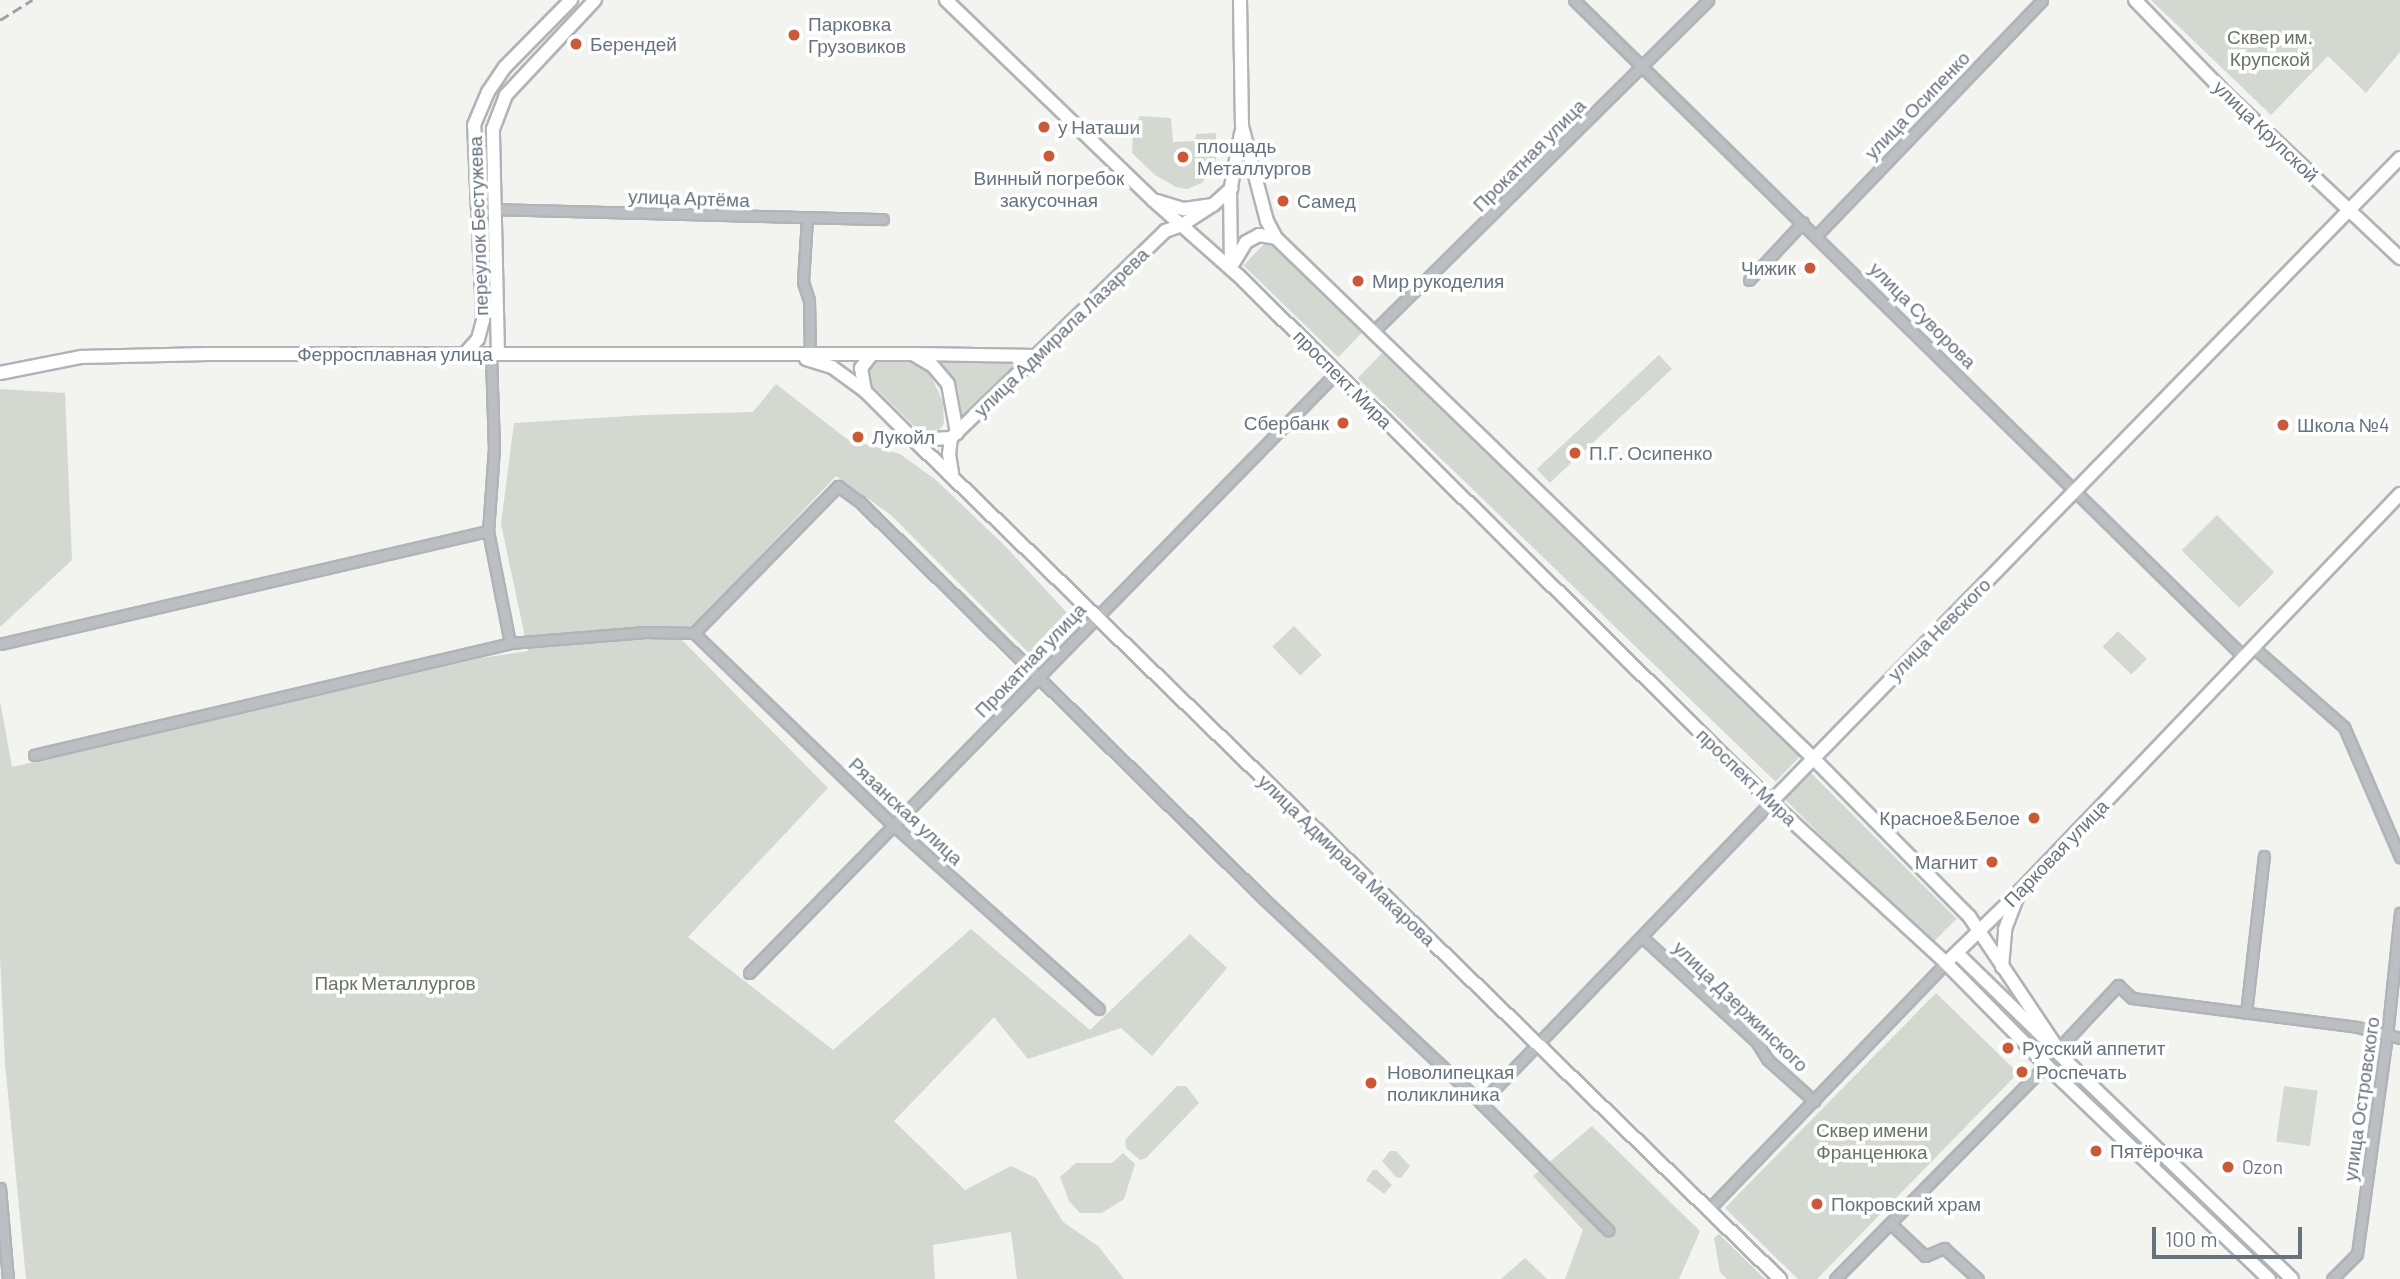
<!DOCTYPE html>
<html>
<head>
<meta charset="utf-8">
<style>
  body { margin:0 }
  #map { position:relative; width:2400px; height:1279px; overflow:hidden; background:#f3f3f0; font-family:Barlow,sans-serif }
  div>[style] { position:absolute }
  .green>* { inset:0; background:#d3d8d0; transform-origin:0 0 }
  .roads { filter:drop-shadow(2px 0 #b0b4b8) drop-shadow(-2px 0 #b0b4b8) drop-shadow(0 2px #b0b4b8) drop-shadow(0 -2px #b0b4b8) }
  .street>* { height:9px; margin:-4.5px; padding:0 4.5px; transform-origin:4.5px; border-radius:4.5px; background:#bbbfc1 }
  .secondary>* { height:12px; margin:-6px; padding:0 6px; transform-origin:6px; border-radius:6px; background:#fff }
  .rail>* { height:2.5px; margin-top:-1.25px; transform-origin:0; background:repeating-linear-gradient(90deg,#9da3a7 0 10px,transparent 0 15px) }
  .dots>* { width:19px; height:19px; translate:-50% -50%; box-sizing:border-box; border:4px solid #fff; border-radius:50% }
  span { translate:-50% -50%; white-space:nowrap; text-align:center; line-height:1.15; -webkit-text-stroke:7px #fff; paint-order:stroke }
  .poi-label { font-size:19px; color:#66737d }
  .left { translate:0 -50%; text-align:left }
  .right { translate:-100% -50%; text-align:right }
  .park-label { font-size:19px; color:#687564 }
  .street-label { font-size:19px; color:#66737d }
  .scale { position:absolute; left:2152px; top:1227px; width:150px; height:32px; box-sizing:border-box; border:4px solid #66737d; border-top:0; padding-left:9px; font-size:21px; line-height:24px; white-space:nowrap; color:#66737d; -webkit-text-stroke:5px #fff; paint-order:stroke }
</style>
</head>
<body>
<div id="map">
  <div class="green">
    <i style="clip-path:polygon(2151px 0,2400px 0,2400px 52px,2366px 93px,2328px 56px,2271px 115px)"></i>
    <i style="clip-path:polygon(1140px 116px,1171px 118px,1173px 142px,1195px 141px,1196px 134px,1216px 133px,1216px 160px,1202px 183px,1187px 189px,1176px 187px,1155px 175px,1132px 153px,1133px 131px)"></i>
    <i style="left:1267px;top:241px;width:132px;height:34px;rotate:44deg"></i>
    <i style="left:1382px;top:353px;width:581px;height:35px;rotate:44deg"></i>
    <i style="left:1659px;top:355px;width:19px;height:167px;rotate:47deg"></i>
    <i style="clip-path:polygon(878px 360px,915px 362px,931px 376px,943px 402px,944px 424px,938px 431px,921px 433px,867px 380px,870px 367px)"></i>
    <i style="clip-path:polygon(941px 361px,1014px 364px,1015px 366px,962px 420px,958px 389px)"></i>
    <i style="clip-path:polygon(776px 384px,847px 439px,900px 454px,936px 480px,1005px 546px,1070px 616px,1053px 643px,1032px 656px,891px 515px,836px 476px,681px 639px,828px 788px,688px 937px,833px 1050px,971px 929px,1090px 1030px,1190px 934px,1227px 968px,1152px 1056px,1121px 1028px,1028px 1059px,994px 1017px,894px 1121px,965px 1190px,1011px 1166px,1036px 1178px,1063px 1222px,1098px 1246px,1124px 1279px,1017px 1279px,1011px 1232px,933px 1245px,935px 1279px,26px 1279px,5px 1063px,0 956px,0 701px,12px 767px,481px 658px,528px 651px,501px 524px,514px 423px,645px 415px,753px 412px)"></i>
    <i style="clip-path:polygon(0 389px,65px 393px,72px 560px,0 627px)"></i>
    <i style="left:2217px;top:515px;width:81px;height:50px;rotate:45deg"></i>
    <i style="left:1294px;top:626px;width:40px;height:30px;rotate:46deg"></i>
    <i style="left:2118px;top:631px;width:40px;height:22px;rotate:44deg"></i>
    <i style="left:1811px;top:773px;width:206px;height:37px;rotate:45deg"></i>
    <i style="clip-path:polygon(1936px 993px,2018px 1073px,1817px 1279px,1798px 1279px,1725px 1208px)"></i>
    <i style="clip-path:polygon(1177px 1086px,1186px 1086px,1199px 1103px,1146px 1158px,1140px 1160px,1126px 1148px,1125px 1140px)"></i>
    <i style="left:2284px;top:1086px;width:34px;height:56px;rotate:8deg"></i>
    <i style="clip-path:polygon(1592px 1126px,1700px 1231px,1679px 1279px,1565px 1279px,1583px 1230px,1533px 1176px)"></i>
    <i style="clip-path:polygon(1390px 1151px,1396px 1151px,1410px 1166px,1401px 1178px,1396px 1177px,1382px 1161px)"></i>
    <i style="clip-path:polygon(1123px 1153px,1135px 1164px,1124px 1199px,1102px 1213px,1080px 1213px,1069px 1201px,1060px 1177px,1076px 1163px,1112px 1163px)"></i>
    <i style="clip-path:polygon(1373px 1170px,1377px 1170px,1392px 1185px,1384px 1194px,1366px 1180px)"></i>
    <i style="clip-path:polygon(1719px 1234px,1765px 1279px,1727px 1279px,1720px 1272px,1714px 1238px)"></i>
    <i style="clip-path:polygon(1525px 1258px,1547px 1279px,1501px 1279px)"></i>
  </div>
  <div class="roads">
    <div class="street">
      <i style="left:1574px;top:0;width:938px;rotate:44.44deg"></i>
      <i style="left:494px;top:209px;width:389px;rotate:1.5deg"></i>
      <i style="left:807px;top:218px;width:64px;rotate:93.6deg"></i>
      <i style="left:803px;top:282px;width:19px;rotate:72deg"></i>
      <i style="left:809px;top:300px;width:55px;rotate:89deg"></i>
      <i style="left:1817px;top:235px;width:325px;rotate:-46.2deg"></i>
      <i style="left:1749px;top:280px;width:79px;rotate:-47deg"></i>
      <i style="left:1372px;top:333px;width:473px;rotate:-44.7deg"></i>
      <i style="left:491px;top:355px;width:93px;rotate:88.2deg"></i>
      <i style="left:494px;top:448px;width:83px;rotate:94.1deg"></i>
      <i style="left:488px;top:531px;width:114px;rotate:78.9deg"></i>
      <i style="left:694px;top:633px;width:277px;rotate:44deg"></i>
      <i style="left:893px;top:825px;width:276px;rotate:41.8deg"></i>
      <i style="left:0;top:644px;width:501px;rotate:-13.04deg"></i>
      <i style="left:2253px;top:647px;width:121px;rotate:41.3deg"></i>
      <i style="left:2344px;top:727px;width:142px;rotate:66.7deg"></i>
      <i style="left:34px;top:755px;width:489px;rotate:-13.2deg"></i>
      <i style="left:510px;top:643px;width:136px;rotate:-4.6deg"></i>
      <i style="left:646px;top:632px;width:48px;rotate:1.2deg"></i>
      <i style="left:694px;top:633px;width:206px;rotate:-45.6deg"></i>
      <i style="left:838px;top:486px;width:26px;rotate:36deg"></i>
      <i style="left:859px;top:501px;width:568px;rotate:44.5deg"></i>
      <i style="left:1264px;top:899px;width:298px;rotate:43.2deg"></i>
      <i style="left:1481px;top:1103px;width:180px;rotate:45deg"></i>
      <i style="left:1642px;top:937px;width:154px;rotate:42.4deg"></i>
      <i style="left:1756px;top:1041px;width:22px;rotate:58deg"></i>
      <i style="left:1768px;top:1060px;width:62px;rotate:41.7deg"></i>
      <i style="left:749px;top:973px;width:839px;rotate:-45.63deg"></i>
      <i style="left:2246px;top:1013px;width:158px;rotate:-83.5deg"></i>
      <i style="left:2058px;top:1049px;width:88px;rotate:-46.8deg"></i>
      <i style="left:2118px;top:985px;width:19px;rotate:43deg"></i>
      <i style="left:2132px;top:998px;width:227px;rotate:7.3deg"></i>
      <i style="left:2357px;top:1027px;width:44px;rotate:14.3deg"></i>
      <i style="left:1481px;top:1103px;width:418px;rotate:-46.1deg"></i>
      <i style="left:0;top:1188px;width:91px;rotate:85deg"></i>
      <i style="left:1708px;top:1210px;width:343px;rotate:-46.1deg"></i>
      <i style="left:1890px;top:1223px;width:48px;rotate:43.3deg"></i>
      <i style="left:1925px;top:1256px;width:21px;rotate:-23deg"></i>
      <i style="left:1944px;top:1248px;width:46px;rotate:42.4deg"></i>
      <i style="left:1835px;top:1279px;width:301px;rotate:-45.4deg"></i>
      <i style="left:2332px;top:1279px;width:35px;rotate:-45deg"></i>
      <i style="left:2357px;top:1254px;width:220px;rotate:-82.2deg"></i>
      <i style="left:2387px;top:1036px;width:124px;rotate:-84deg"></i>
    </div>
    <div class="secondary">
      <i style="left:946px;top:0;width:288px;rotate:44deg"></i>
      <i style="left:1153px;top:200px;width:115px;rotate:41.5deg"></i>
      <i style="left:1239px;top:276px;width:748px;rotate:44.68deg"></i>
      <i style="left:1771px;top:802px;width:238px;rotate:42.6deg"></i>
      <i style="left:1946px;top:963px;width:150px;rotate:45.5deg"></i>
      <i style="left:2051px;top:1070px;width:302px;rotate:43.8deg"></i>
      <i style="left:1240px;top:0;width:126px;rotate:89.1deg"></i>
      <i style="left:1242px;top:126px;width:98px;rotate:75.3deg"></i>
      <i style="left:1267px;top:221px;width:19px;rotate:62deg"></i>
      <i style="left:1276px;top:238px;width:748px;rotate:44.08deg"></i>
      <i style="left:1813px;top:758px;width:222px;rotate:45.4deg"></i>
      <i style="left:1969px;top:916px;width:171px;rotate:56.2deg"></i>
      <i style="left:2135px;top:0;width:131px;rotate:45.9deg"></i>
      <i style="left:2226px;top:94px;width:239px;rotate:43.3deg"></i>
      <i style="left:1157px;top:201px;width:28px;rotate:17deg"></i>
      <i style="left:1184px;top:209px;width:29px;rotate:-8deg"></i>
      <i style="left:1213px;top:205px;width:25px;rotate:-42deg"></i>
      <i style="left:1234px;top:262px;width:23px;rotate:-59deg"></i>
      <i style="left:1246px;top:242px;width:15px;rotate:-28deg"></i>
      <i style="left:1259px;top:235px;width:17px;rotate:10deg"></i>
      <i style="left:1231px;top:269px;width:77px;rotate:-90.7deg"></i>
      <i style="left:1230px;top:192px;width:60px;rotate:-79.4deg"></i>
      <i style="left:498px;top:354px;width:225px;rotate:-91.3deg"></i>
      <i style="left:493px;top:129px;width:36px;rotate:-69deg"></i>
      <i style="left:506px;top:95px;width:130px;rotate:-46.9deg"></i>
      <i style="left:872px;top:354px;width:18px;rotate:128deg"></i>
      <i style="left:861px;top:368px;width:23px;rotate:80deg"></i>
      <i style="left:865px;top:391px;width:69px;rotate:45deg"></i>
      <i style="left:914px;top:440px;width:37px;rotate:-3deg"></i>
      <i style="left:951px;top:438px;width:298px;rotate:-44deg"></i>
      <i style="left:1165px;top:231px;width:18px;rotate:-19deg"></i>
      <i style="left:1182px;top:225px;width:37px;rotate:-33deg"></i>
      <i style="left:917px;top:354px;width:119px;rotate:1deg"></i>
      <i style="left:464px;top:355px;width:21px;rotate:-49deg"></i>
      <i style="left:478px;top:339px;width:20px;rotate:-75deg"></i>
      <i style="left:483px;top:320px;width:195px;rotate:-92.6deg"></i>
      <i style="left:474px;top:125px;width:36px;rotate:-67deg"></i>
      <i style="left:488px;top:92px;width:30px;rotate:-56deg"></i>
      <i style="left:505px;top:67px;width:94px;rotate:-45.4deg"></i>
      <i style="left:806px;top:359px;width:27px;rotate:17deg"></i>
      <i style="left:832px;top:367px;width:41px;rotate:36deg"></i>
      <i style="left:0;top:373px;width:83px;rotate:-11.2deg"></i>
      <i style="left:81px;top:357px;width:127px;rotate:-1.4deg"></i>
      <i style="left:208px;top:354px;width:705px"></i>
      <i style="left:913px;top:354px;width:23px;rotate:31deg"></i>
      <i style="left:933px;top:366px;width:23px;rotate:50deg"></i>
      <i style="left:948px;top:384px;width:50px;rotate:79.6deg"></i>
      <i style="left:951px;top:438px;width:16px;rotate:97deg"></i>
      <i style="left:949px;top:454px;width:20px;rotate:81deg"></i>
      <i style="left:914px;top:440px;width:1206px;rotate:44.09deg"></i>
      <i style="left:1771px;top:802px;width:900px;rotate:-45.68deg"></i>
      <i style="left:1957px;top:953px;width:120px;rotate:44.3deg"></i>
      <i style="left:1946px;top:963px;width:103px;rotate:-44.2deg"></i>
      <i style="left:2020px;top:891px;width:550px;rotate:-46.25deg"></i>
      <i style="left:2002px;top:967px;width:38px;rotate:-85deg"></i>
      <i style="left:2005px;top:929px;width:33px;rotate:-69deg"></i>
      <i style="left:2058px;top:1053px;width:325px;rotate:44deg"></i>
    </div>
  </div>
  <div class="rail">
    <i style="left:0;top:20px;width:38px;rotate:-32deg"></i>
  </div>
  <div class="dots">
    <i style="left:794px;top:35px;background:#cb5938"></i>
    <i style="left:576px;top:44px;background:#cb5938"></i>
    <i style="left:1044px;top:127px;background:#cb5938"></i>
    <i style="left:1049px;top:156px;background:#cb5938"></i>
    <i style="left:1183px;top:157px;background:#cb5938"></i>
    <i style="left:1283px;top:201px;background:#cb5938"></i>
    <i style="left:1810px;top:268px;background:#cb5938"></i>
    <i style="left:1358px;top:281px;background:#cb5938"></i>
    <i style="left:1343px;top:423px;background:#cb5938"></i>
    <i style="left:2283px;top:425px;background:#cb5938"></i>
    <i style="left:858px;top:437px;background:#cb5938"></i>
    <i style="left:1575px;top:453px;background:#cb5938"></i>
    <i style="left:2034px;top:818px;background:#cb5938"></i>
    <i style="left:1992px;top:862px;background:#cb5938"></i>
    <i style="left:2008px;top:1048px;background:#cb5938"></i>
    <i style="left:2022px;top:1072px;background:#cb5938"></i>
    <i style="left:1371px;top:1083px;background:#cb5938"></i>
    <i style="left:2096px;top:1151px;background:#cb5938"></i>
    <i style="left:2228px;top:1167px;background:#cb5938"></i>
    <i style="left:1817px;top:1204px;background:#cb5938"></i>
  </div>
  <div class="poi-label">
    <span class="left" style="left:808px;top:35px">Парковка<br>Грузовиков</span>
    <span class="left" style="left:590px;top:44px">Берендей</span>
    <span class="left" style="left:1058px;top:127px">у Наташи</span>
    <span class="left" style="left:1197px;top:157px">площадь<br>Металлургов</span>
    <span style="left:1049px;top:189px">Винный погребок<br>закусочная</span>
    <span class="left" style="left:1297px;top:201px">Самед</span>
    <span class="right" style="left:1796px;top:268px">Чижик</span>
    <span class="left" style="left:1372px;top:281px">Мир рукоделия</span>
    <span class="right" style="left:1329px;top:423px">Сбербанк</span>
    <span class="left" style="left:2297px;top:425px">Школа №4</span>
    <span class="left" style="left:872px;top:437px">Лукойл</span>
    <span class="left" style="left:1589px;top:453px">П.Г. Осипенко</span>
    <span class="right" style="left:2020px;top:818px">Красное&amp;Белое</span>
    <span class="right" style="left:1978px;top:862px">Магнит</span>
    <span class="left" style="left:2022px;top:1048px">Русский аппетит</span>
    <span class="left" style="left:1387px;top:1083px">Новолипецкая<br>поликлиника</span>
    <span class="left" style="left:2036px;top:1072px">Роспечать</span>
    <span class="left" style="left:2110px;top:1151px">Пятёрочка</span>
    <span class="left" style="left:2242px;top:1167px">Ozon</span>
    <span class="left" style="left:1831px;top:1204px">Покровский храм</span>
  </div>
  <div class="park-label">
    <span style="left:2270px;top:48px">Сквер им.<br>Крупской</span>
    <span style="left:395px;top:983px">Парк Металлургов</span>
    <span style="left:1872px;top:1141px">Сквер имени<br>Франценюка</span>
  </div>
  <div class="street-label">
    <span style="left:1917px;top:105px;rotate:-46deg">улица Осипенко</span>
    <span style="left:2266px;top:131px;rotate:44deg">улица Крупской</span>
    <span style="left:1529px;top:155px;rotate:-45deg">Прокатная улица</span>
    <span style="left:689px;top:198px;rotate:2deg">улица Артёма</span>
    <span style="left:478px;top:226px;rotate:-92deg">переулок Бестужева</span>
    <span style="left:1923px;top:315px;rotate:45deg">улица Суворова</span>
    <span style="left:1061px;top:332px;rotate:-44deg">улица Адмирала Лазарева</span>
    <span style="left:395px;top:354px">Ферросплавная улица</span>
    <span style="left:1343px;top:379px;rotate:45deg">проспект Мира</span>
    <span style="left:1939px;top:629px;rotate:-45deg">улица Невского</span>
    <span style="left:1030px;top:660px;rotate:-46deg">Прокатная улица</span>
    <span style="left:1747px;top:777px;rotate:44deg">проспект Мира</span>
    <span style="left:906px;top:811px;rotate:43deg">Рязанская улица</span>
    <span style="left:2056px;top:853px;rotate:-46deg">Парковая улица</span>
    <span style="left:1347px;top:860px;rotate:44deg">улица Адмирала Макарова</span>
    <span style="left:1741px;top:1006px;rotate:44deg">улица Дзержинского</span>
    <span style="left:2361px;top:1099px;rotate:-82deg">улица Островского</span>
  </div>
  <div class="scale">100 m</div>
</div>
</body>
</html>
